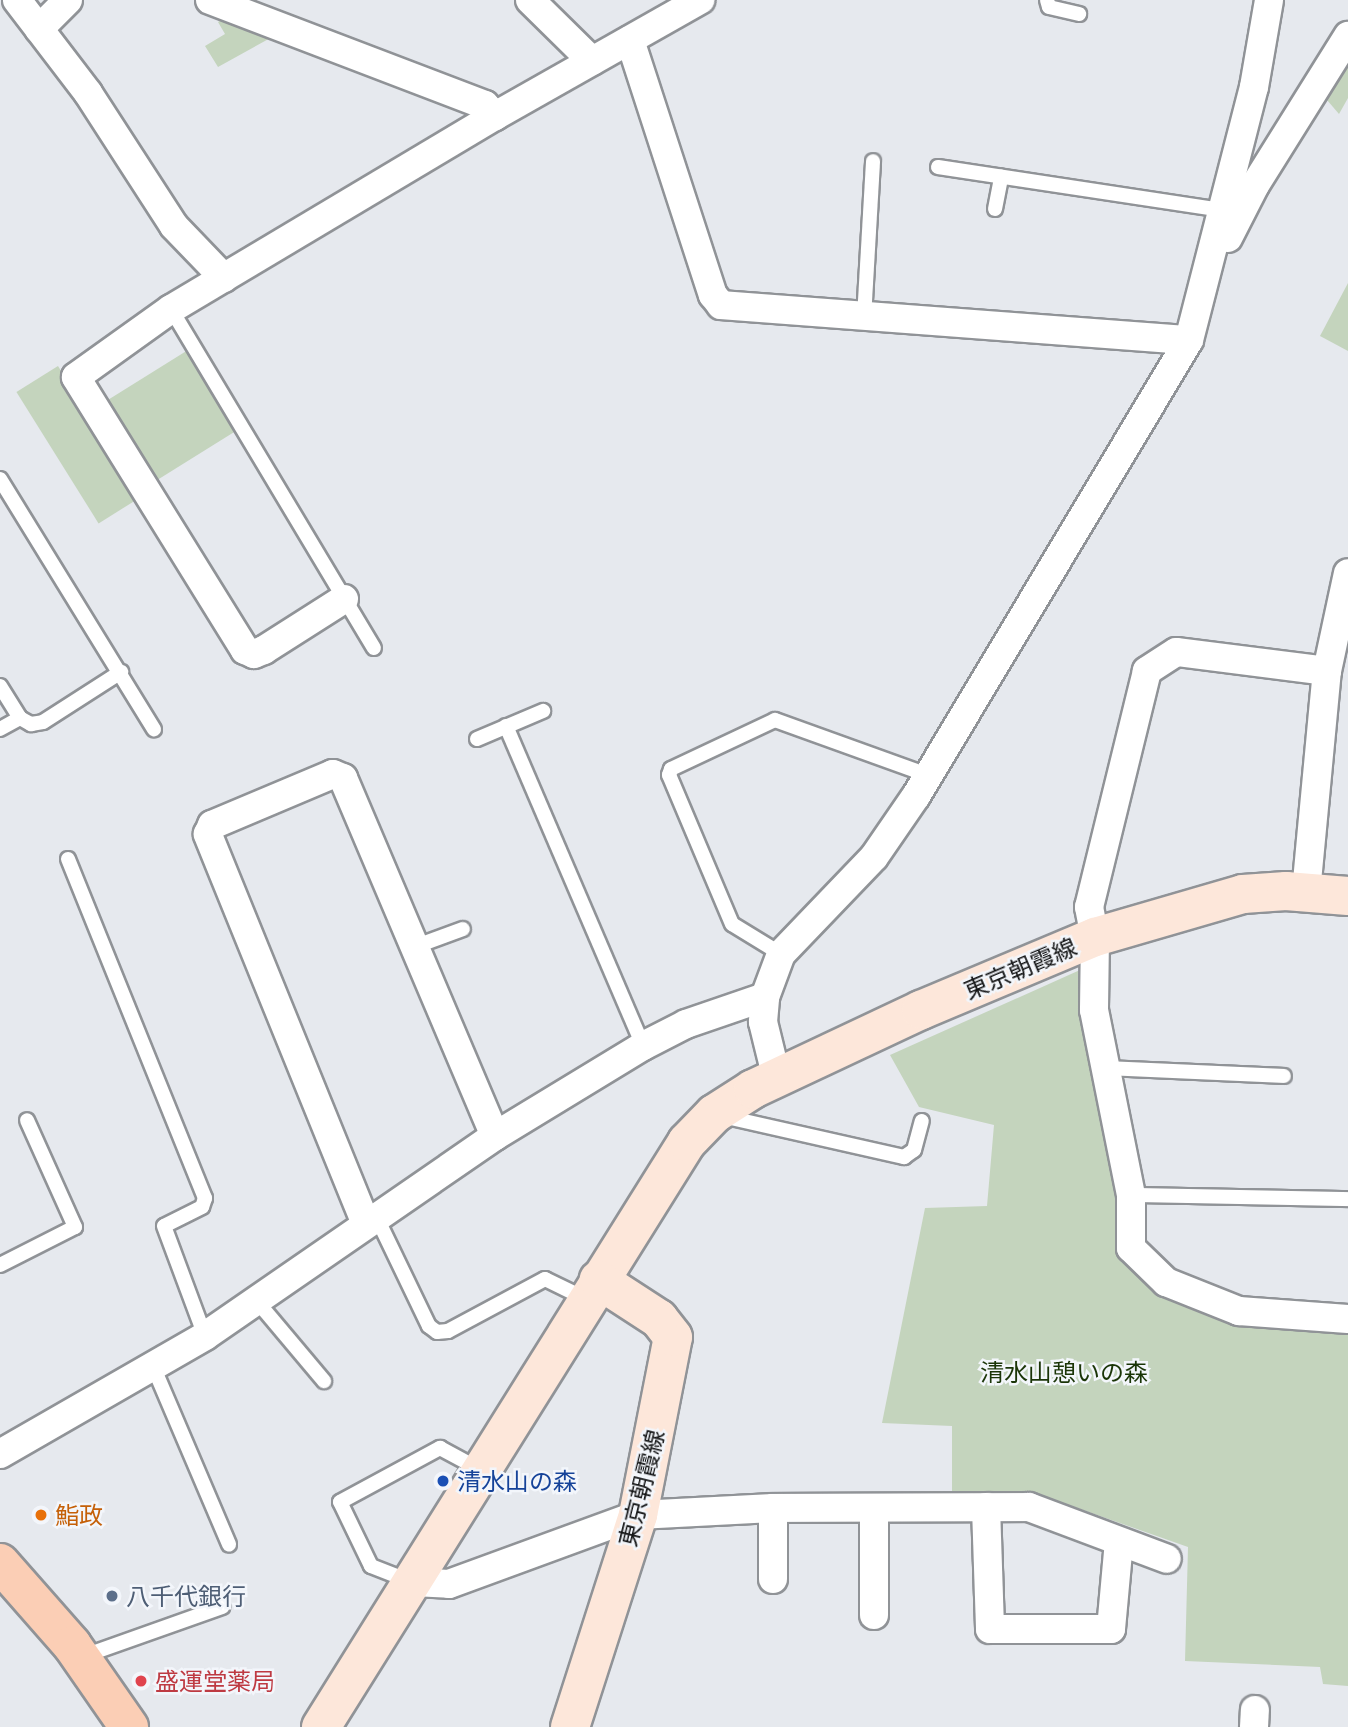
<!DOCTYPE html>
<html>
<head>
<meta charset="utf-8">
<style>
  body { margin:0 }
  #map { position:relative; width:1348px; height:1727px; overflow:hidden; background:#e6e9ee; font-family:Manrope,"Noto Sans JP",sans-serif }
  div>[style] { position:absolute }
  .green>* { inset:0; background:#c4d4bd; transform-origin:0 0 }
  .roads { filter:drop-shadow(2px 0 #909397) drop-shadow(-2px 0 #909397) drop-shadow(0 2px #909397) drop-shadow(0 -2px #909397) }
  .service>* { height:14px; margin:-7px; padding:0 7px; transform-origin:7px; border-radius:7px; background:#fff }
  .minor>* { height:28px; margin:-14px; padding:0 14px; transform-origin:14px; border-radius:14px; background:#fff }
  .secondary>* { height:38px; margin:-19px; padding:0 19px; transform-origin:19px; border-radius:19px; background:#fde7da }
  .primary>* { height:38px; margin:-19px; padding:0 19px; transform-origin:19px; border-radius:19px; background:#fbceb5 }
  .dots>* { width:19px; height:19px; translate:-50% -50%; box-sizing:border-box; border:4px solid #f3f6fb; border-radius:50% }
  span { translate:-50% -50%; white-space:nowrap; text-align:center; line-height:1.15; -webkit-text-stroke:5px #f3f6fb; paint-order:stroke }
  .street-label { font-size:24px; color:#131415 }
  .park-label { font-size:24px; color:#1a3507 }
  .transit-label { font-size:24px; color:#164399 }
  .left { translate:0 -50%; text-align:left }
  .food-label { font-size:24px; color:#c56008 }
  .service-label { font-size:24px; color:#4e5e75 }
  .health-label { font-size:24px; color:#be3a42 }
</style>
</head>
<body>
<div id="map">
  <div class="green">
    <i style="clip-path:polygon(226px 18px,274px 36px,218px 67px,205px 46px,225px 34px,218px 22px)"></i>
    <i style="clip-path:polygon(1348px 62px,1348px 98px,1339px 114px,1327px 100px)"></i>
    <i style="clip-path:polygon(1348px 283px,1348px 351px,1320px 336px)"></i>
    <i style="left:188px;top:350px;width:94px;height:104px;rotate:58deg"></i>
    <i style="left:58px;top:366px;width:155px;height:49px;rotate:58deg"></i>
    <i style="clip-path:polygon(1080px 970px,1122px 1199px,1164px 1296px,1244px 1327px,1348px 1335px,1348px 1686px,1323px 1684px,1320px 1667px,1185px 1661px,1188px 1547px,1029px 1491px,952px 1492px,952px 1426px,882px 1423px,925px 1208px,987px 1206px,994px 1125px,919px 1107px,890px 1055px)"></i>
  </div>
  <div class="roads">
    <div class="service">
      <i style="left:1047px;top:0;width:7px;rotate:74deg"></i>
      <i style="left:1049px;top:7px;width:31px;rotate:13deg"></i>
      <i style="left:938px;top:167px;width:288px;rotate:8.6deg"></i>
      <i style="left:995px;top:209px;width:33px;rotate:-79deg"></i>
      <i style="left:171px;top:309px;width:395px;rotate:59.1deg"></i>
      <i style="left:864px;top:318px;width:157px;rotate:-86.7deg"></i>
      <i style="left:0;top:479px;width:294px;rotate:58.4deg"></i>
      <i style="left:0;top:686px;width:38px;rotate:58deg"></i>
      <i style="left:20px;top:718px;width:13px;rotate:29deg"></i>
      <i style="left:31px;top:724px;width:12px;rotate:-9deg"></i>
      <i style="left:43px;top:722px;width:93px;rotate:-32.7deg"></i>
      <i style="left:506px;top:726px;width:348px;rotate:66.8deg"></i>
      <i style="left:0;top:729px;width:23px;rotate:-29deg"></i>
      <i style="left:477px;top:739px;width:72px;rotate:-23deg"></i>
      <i style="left:68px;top:859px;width:366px;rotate:68deg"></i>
      <i style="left:205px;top:1198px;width:9px;rotate:108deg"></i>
      <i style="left:202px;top:1207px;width:42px;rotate:153.4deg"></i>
      <i style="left:164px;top:1226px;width:117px;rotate:69.6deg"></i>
      <i style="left:414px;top:947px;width:52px;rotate:-20.2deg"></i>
      <i style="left:781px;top:954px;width:57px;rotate:-148.5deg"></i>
      <i style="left:732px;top:924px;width:162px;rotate:-112.9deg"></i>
      <i style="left:669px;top:775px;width:6px;rotate:-72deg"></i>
      <i style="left:671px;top:769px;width:115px;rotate:-25.2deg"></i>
      <i style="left:775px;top:720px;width:163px;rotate:19.8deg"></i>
      <i style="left:1107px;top:1068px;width:177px;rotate:2.6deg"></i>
      <i style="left:722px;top:1116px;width:187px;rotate:12.7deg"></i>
      <i style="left:904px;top:1157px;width:12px;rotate:-35deg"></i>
      <i style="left:914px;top:1150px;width:30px;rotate:-75deg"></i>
      <i style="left:1131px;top:1195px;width:217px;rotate:1.1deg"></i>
      <i style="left:376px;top:1216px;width:122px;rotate:64.3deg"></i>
      <i style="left:429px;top:1326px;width:10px;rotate:37deg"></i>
      <i style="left:437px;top:1332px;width:11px;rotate:-5deg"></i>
      <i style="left:448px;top:1331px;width:110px;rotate:-28.2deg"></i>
      <i style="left:545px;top:1279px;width:46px;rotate:26deg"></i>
      <i style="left:0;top:1265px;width:84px;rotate:-26.9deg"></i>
      <i style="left:75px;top:1227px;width:117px;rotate:-114.2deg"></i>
      <i style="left:256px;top:1300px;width:106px;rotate:50deg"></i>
      <i style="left:153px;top:1366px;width:194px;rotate:66.9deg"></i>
      <i style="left:412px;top:1582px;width:44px;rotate:-158.7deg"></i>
      <i style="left:371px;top:1566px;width:71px;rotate:-115.8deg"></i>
      <i style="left:340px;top:1502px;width:114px;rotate:-28.4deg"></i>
      <i style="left:440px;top:1448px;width:44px;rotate:28.3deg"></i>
      <i style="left:81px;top:1657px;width:150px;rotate:-19.5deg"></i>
    </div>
    <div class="minor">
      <i style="left:17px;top:0;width:117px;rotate:52.6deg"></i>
      <i style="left:88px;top:93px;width:158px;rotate:57.1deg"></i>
      <i style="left:174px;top:226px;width:72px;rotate:46.1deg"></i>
      <i style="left:210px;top:0;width:294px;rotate:20.9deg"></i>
      <i style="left:485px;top:105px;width:15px;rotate:48deg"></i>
      <i style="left:530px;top:0;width:87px;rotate:44.5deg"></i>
      <i style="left:39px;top:29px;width:41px;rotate:-45deg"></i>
      <i style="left:630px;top:40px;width:268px;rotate:72deg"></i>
      <i style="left:713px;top:295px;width:13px;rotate:51deg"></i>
      <i style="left:721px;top:305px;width:469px;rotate:4.3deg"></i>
      <i style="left:1228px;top:238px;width:59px;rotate:-63deg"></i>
      <i style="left:1255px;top:185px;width:176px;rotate:-58deg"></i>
      <i style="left:344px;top:599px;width:95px;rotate:147.5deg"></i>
      <i style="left:264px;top:650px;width:11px;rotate:158deg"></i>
      <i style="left:254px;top:654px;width:10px;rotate:-156deg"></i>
      <i style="left:245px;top:650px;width:321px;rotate:-121.8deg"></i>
      <i style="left:76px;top:377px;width:117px;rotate:-35.6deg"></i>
      <i style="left:171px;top:309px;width:377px;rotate:-30.8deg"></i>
      <i style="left:495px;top:116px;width:236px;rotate:-29.5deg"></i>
      <i style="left:1327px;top:671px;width:100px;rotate:-77.9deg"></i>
      <i style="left:1306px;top:892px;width:222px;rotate:-84.6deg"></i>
      <i style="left:1327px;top:671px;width:152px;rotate:-172.8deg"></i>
      <i style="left:1176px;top:652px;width:35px;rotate:147deg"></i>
      <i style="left:1147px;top:671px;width:243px;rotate:103.8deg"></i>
      <i style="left:1089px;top:907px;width:31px;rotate:79deg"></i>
      <i style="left:1095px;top:937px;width:73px;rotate:90.8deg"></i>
      <i style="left:1094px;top:1010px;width:189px;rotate:78.7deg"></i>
      <i style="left:1131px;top:1195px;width:53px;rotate:90deg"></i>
      <i style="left:1131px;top:1248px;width:49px;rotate:44.2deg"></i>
      <i style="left:1166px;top:1282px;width:79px;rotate:21.7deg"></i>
      <i style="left:1239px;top:1311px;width:109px;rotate:4.2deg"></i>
      <i style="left:777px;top:1079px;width:59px;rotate:-103.8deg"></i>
      <i style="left:763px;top:1022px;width:25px;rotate:-85deg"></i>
      <i style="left:765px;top:997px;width:46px;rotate:-69.6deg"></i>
      <i style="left:781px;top:954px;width:134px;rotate:-46.2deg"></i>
      <i style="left:874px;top:857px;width:74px;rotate:-55.5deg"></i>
      <i style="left:916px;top:796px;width:531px;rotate:-59.09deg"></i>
      <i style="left:1189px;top:340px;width:261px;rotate:-75.6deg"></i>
      <i style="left:1254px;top:87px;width:88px;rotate:-80.2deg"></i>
      <i style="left:366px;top:1224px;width:421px;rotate:-112.1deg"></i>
      <i style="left:208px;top:834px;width:10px;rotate:-66deg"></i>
      <i style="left:212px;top:825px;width:131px;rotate:-22.9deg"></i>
      <i style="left:333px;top:774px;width:11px;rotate:22deg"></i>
      <i style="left:343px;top:778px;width:389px;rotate:67deg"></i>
      <i style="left:0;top:1454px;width:237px;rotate:-29.9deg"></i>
      <i style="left:205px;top:1336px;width:352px;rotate:-34.6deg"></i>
      <i style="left:495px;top:1136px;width:173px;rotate:-31.3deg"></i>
      <i style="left:643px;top:1046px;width:48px;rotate:-27.1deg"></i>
      <i style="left:686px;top:1024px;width:83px;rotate:-18.9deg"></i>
      <i style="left:986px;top:1507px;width:122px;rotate:88.1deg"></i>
      <i style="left:990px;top:1629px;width:121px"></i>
      <i style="left:1111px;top:1629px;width:88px;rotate:-84.8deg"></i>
      <i style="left:773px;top:1508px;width:71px;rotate:90deg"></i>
      <i style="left:413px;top:1582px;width:36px;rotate:3deg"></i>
      <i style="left:449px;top:1584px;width:201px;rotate:-20.1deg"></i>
      <i style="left:638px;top:1515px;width:135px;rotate:-3deg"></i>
      <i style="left:773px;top:1508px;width:256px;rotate:-0.2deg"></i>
      <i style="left:1029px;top:1507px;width:147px;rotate:20.6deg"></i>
      <i style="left:874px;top:1615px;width:107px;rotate:-90deg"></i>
      <i style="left:1254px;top:1727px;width:17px;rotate:-87deg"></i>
    </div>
    <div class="secondary">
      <i style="left:321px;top:1727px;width:690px;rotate:-57.97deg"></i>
      <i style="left:687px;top:1142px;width:39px;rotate:-46deg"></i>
      <i style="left:714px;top:1114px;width:46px;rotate:-32.7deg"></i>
      <i style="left:753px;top:1089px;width:186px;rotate:-25.2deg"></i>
      <i style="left:921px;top:1010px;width:189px;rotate:-22.8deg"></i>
      <i style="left:1095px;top:937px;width:154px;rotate:-16.2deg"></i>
      <i style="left:1243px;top:894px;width:43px;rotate:-4deg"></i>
      <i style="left:1286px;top:891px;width:62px;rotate:4.6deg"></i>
      <i style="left:570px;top:1727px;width:223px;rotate:-72.2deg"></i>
      <i style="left:638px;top:1515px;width:181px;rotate:-78.9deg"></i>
      <i style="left:673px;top:1337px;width:23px;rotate:-128deg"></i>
      <i style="left:659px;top:1319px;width:72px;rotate:-147deg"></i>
    </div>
    <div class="primary">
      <i style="left:0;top:1563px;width:109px;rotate:48.7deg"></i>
      <i style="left:72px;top:1645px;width:100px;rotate:55.2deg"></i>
    </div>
  </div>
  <div class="dots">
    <i style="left:443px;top:1481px;background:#1a4fb4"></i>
    <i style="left:41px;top:1515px;background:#e8710a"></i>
    <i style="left:112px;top:1596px;background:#5c6f8a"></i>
    <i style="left:141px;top:1681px;background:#e0444e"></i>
  </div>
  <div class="street-label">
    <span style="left:1020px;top:968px;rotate:-23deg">東京朝霞線</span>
    <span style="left:641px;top:1488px;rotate:-76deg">東京朝霞線</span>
  </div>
  <div class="park-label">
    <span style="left:1064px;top:1372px">清水山憩いの森</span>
  </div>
  <div class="transit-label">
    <span class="left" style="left:457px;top:1481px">清水山の森</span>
  </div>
  <div class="food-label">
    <span class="left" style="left:55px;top:1515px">鮨政</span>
  </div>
  <div class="service-label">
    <span class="left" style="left:126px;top:1596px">八千代銀行</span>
  </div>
  <div class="health-label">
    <span class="left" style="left:155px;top:1681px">盛運堂薬局</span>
  </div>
</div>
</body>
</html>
